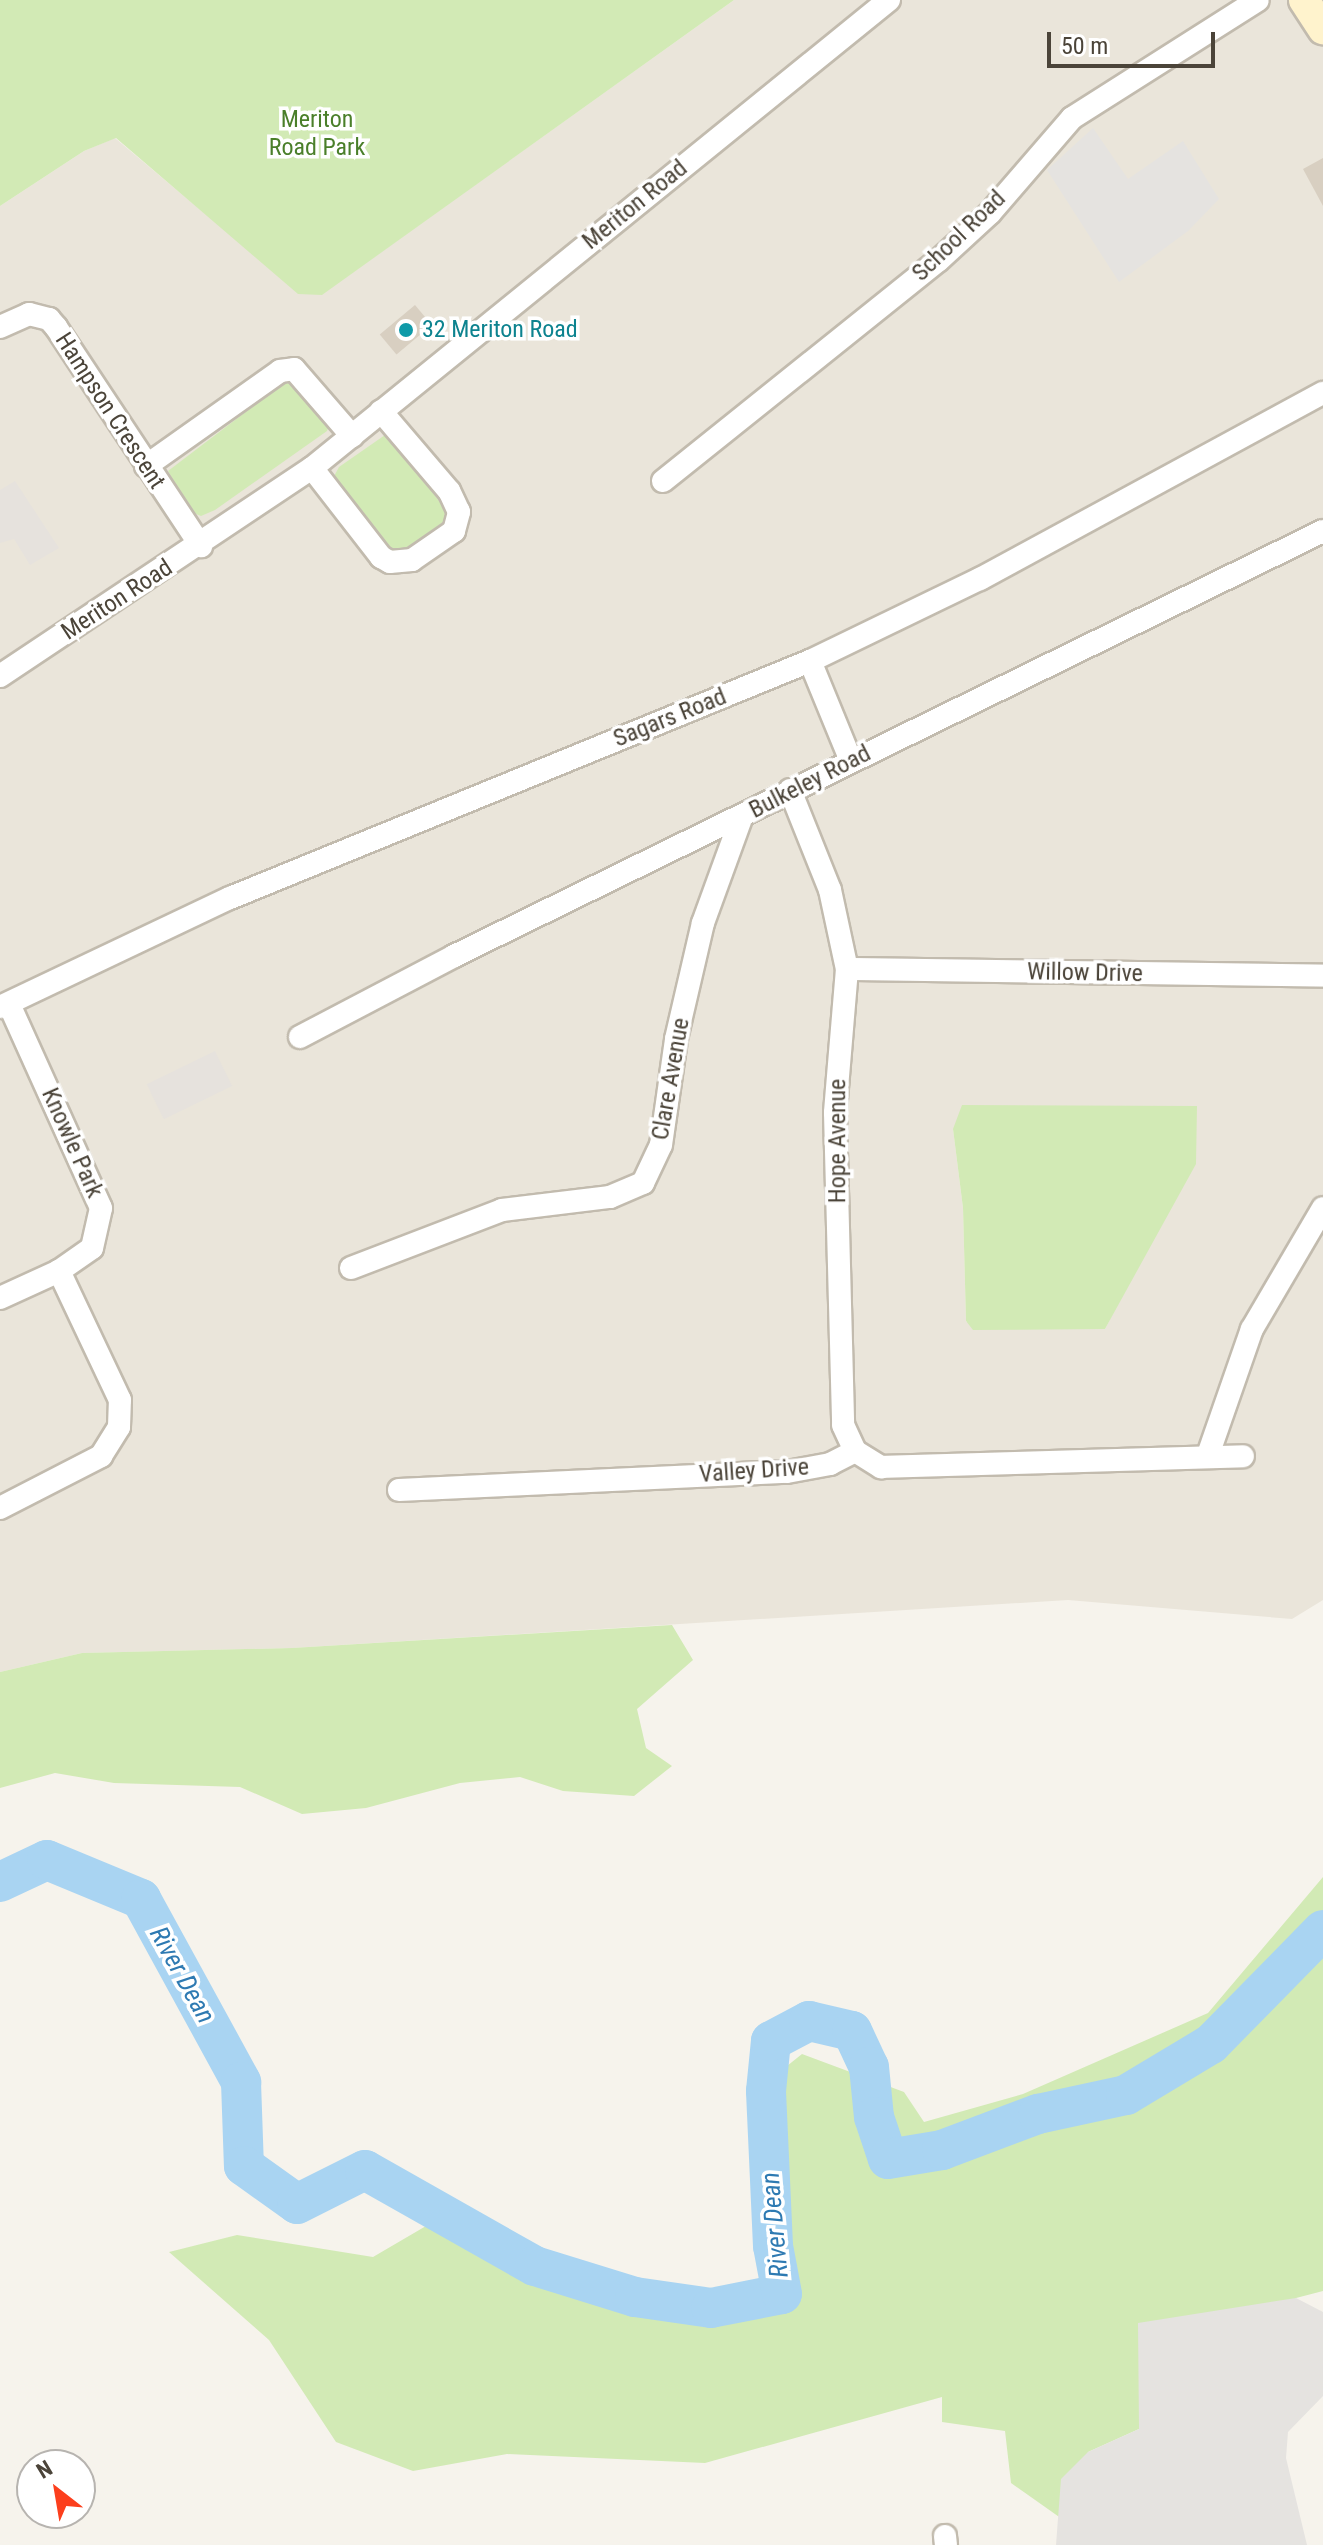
<!DOCTYPE html>
<html>
<head>
<meta charset="utf-8">
<style>
  body { margin:0 }
  #map { position:relative; width:1323px; height:2545px; overflow:hidden; background:#f6f3ec; font-family:"Roboto Condensed",sans-serif }
  div>[style] { position:absolute }
  .residential>* { inset:0; background:#eae5da }
  .industrial>* { inset:0; background:#e6e2dd; transform-origin:0 0 }
  .green>* { inset:0; background:#d2eab5 }
  .parking>* { inset:0; background:#e5e3e0 }
  .river>* { height:40px; margin:-20px; padding:0 20px; transform-origin:20px; border-radius:20px; background:#a9d4f2 }
  .building>* { inset:0; background:#d8cfc1; transform-origin:0 0 }
  .roads { filter:drop-shadow(2px 0 #c2bbae) drop-shadow(-2px 0 #c2bbae) drop-shadow(0 2px #c2bbae) drop-shadow(0 -2px #c2bbae) }
  .minor>* { height:22px; margin:-11px; padding:0 11px; transform-origin:11px; border-radius:11px; background:#fff }
  .secondary>* { height:30px; margin:-15px; padding:0 15px; transform-origin:15px; border-radius:15px; background:#fff3cd }
  .dots>* { width:22px; height:22px; translate:-50% -50%; box-sizing:border-box; border:4px solid #fff; border-radius:50% }
  span { translate:-50% -50%; white-space:nowrap; text-align:center; line-height:1.15; -webkit-text-stroke:7px #fff; paint-order:stroke }
  .park-label { font-size:24px; color:#4a7f2a }
  .street-label { font-size:24px; color:#4b4439 }
  .culture-label { font-size:24px; color:#0d838f }
  .left { translate:0 -50%; text-align:left }
  .water-label { font-size:26px; color:#2e7ab2; font-style:italic }
  .north { position:absolute; left:16px; top:2449px; width:80px; height:80px; box-sizing:border-box; background:#fff; border:2px solid #b7b4b0; border-radius:50%; rotate:329deg; font-size:22px; font-weight:700; line-height:32px; text-align:center; color:#4b4439 }
  .north::after { content:''; display:block; margin:auto; width:28px; height:36px; background:#fc3f1d; clip-path:polygon(50% 0,100% 100%,50% 72%,0 100%) }
  .scale { position:absolute; left:1047px; top:32px; width:168px; height:36px; box-sizing:border-box; border:4px solid #4b4439; border-top:0; padding-left:10px; font-size:24px; line-height:28px; white-space:nowrap; color:#4b4439; -webkit-text-stroke:6px #fff; paint-order:stroke }
</style>
</head>
<body>
<div id="map">
  <div class="residential">
    <i style="clip-path:polygon(evenodd,734px 0,1304px 0,1323px 30px,1323px 1600px,1292px 1619px,1068px 1600px,292px 1648px,82px 1653px,0 1672px,0 206px,84px 151px,115px 138px,204px 213px,321px 295px,734px 0,953px 1129px,1130px 1280px,1105px 1329px,966px 1322px,963px 1208px,953px 1129px)"></i>
  </div>
  <div class="industrial">
    <i style="clip-path:polygon(15px 481px,59px 548px,30px 565px,14px 539px,0 543px,0 490px)"></i>
    <i style="left:215px;top:1051px;width:39px;height:76px;rotate:64deg"></i>
  </div>
  <div class="green">
    <i style="clip-path:polygon(0 0,734px 0,322px 295px,298px 294px,116px 138px,84px 151px,0 206px)"></i>
    <i style="clip-path:polygon(289px 379px,330px 423px,327px 431px,215px 510px,201px 516px,191px 512px,168px 471px)"></i>
    <i style="clip-path:polygon(385px 435px,393px 438px,450px 516px,407px 553px,387px 551px,332px 480px,339px 467px)"></i>
    <i style="clip-path:polygon(962px 1105px,1197px 1106px,1196px 1164px,1105px 1329px,973px 1330px,966px 1321px,963px 1208px,953px 1129px)"></i>
    <i style="clip-path:polygon(672px 1625px,693px 1660px,637px 1709px,646px 1748px,672px 1766px,634px 1796px,563px 1791px,520px 1777px,460px 1783px,366px 1808px,302px 1814px,240px 1787px,114px 1783px,55px 1773px,0 1788px,0 1672px,82px 1653px,292px 1648px)"></i>
    <i style="clip-path:polygon(1323px 1877px,1323px 2291px,1296px 2298px,1139px 2429px,1088px 2452px,1072px 2526px,1011px 2483px,1005px 2431px,942px 2422px,942px 2397px,705px 2463px,507px 2454px,413px 2471px,336px 2442px,269px 2340px,169px 2252px,237px 2235px,373px 2257px,426px 2226px,540px 2286px,705px 2327px,799px 2298px,767px 2082px,802px 2054px,904px 2092px,924px 2122px,1023px 2094px,1208px 2013px)"></i>
  </div>
  <div class="parking">
    <i style="clip-path:polygon(1093px 128px,1128px 179px,1183px 141px,1219px 199px,1188px 231px,1119px 282px,1047px 170px)"></i>
    <i style="clip-path:polygon(1296px 2298px,1323px 2312px,1323px 2396px,1288px 2432px,1286px 2458px,1307px 2545px,1056px 2545px,1061px 2479px,1088px 2452px,1139px 2429px,1138px 2323px)"></i>
  </div>
  <div class="river">
    <i style="left:0;top:1882px;width:52px;rotate:-25.1deg"></i>
    <i style="left:47px;top:1860px;width:102px;rotate:22.5deg"></i>
    <i style="left:141px;top:1899px;width:209px;rotate:61.3deg"></i>
    <i style="left:241px;top:2082px;width:84px;rotate:88deg"></i>
    <i style="left:244px;top:2166px;width:65px;rotate:35.6deg"></i>
    <i style="left:297px;top:2204px;width:76px;rotate:-26.6deg"></i>
    <i style="left:365px;top:2170px;width:195px;rotate:29.5deg"></i>
    <i style="left:535px;top:2266px;width:105px;rotate:17.2deg"></i>
    <i style="left:635px;top:2297px;width:77px;rotate:8.2deg"></i>
    <i style="left:711px;top:2308px;width:72px;rotate:-11.2deg"></i>
    <i style="left:782px;top:2294px;width:49px;rotate:-100.6deg"></i>
    <i style="left:773px;top:2246px;width:155px;rotate:-92.6deg"></i>
    <i style="left:766px;top:2091px;width:50px;rotate:-84.3deg"></i>
    <i style="left:771px;top:2041px;width:43px;rotate:-27.8deg"></i>
    <i style="left:809px;top:2021px;width:44px;rotate:13.1deg"></i>
    <i style="left:852px;top:2031px;width:40px;rotate:65deg"></i>
    <i style="left:869px;top:2067px;width:50px;rotate:84.3deg"></i>
    <i style="left:874px;top:2117px;width:44px;rotate:71.6deg"></i>
    <i style="left:888px;top:2159px;width:55px;rotate:-9.5deg"></i>
    <i style="left:942px;top:2150px;width:103px;rotate:-20.6deg"></i>
    <i style="left:1038px;top:2114px;width:90px;rotate:-12.2deg"></i>
    <i style="left:1126px;top:2095px;width:99px;rotate:-31deg"></i>
    <i style="left:1211px;top:2044px;width:160px;rotate:-45.5deg"></i>
  </div>
  <div class="building">
    <i style="clip-path:polygon(1323px 158px,1323px 206px,1303px 169px)"></i>
    <i style="left:415px;top:305px;width:26px;height:46px;rotate:50deg"></i>
  </div>
  <div class="roads">
    <div class="minor">
      <i style="left:0;top:327px;width:32px;rotate:-24deg"></i>
      <i style="left:29px;top:314px;width:21px;rotate:14deg"></i>
      <i style="left:49px;top:319px;width:11px;rotate:49deg"></i>
      <i style="left:56px;top:327px;width:263px;rotate:56.5deg"></i>
      <i style="left:146px;top:466px;width:164px;rotate:-35.3deg"></i>
      <i style="left:280px;top:371px;width:14px;rotate:-8deg"></i>
      <i style="left:294px;top:369px;width:89px;rotate:49.1deg"></i>
      <i style="left:312px;top:468px;width:113px;rotate:52.2deg"></i>
      <i style="left:381px;top:557px;width:10px;rotate:29deg"></i>
      <i style="left:390px;top:562px;width:22px;rotate:-5deg"></i>
      <i style="left:412px;top:560px;width:51px;rotate:-34.6deg"></i>
      <i style="left:454px;top:531px;width:20px;rotate:-75deg"></i>
      <i style="left:459px;top:512px;width:23px;rotate:-115deg"></i>
      <i style="left:449px;top:491px;width:105px;rotate:-130.4deg"></i>
      <i style="left:663px;top:481px;width:352px;rotate:-38.7deg"></i>
      <i style="left:938px;top:261px;width:71px;rotate:-42.7deg"></i>
      <i style="left:990px;top:213px;width:125px;rotate:-49.2deg"></i>
      <i style="left:1072px;top:118px;width:220px;rotate:-32.4deg"></i>
      <i style="left:810px;top:661px;width:108px;rotate:67.7deg"></i>
      <i style="left:0;top:676px;width:375px;rotate:-33.7deg"></i>
      <i style="left:312px;top:468px;width:743px;rotate:-39.05deg"></i>
      <i style="left:790px;top:790px;width:108px;rotate:68.2deg"></i>
      <i style="left:830px;top:890px;width:81px;rotate:77.9deg"></i>
      <i style="left:847px;top:969px;width:144px;rotate:94.8deg"></i>
      <i style="left:835px;top:1113px;width:312px;rotate:88.5deg"></i>
      <i style="left:843px;top:1425px;width:29px;rotate:65deg"></i>
      <i style="left:855px;top:1451px;width:31px;rotate:32deg"></i>
      <i style="left:881px;top:1467px;width:362px;rotate:-1.7deg"></i>
      <i style="left:847px;top:969px;width:476px;rotate:0.8deg"></i>
      <i style="left:0;top:1007px;width:255px;rotate:-25.4deg"></i>
      <i style="left:230px;top:898px;width:627px;rotate:-22.23deg"></i>
      <i style="left:810px;top:661px;width:189px;rotate:-25.8deg"></i>
      <i style="left:980px;top:579px;width:390px;rotate:-28.5deg"></i>
      <i style="left:300px;top:1037px;width:174px;rotate:-27.7deg"></i>
      <i style="left:454px;top:956px;width:967px;rotate:-26.06deg"></i>
      <i style="left:351px;top:1268px;width:162px;rotate:-21deg"></i>
      <i style="left:502px;top:1210px;width:109px;rotate:-6.9deg"></i>
      <i style="left:610px;top:1197px;width:36px;rotate:-23deg"></i>
      <i style="left:643px;top:1183px;width:42px;rotate:-64.7deg"></i>
      <i style="left:661px;top:1145px;width:107px;rotate:-81.9deg"></i>
      <i style="left:676px;top:1039px;width:119px;rotate:-76.9deg"></i>
      <i style="left:703px;top:923px;width:114px;rotate:-70deg"></i>
      <i style="left:0;top:1298px;width:65px;rotate:-24.6deg"></i>
      <i style="left:59px;top:1271px;width:40px;rotate:-34.9deg"></i>
      <i style="left:92px;top:1248px;width:41px;rotate:-77.3deg"></i>
      <i style="left:101px;top:1208px;width:224px;rotate:-114.3deg"></i>
      <i style="left:1208px;top:1455px;width:133px;rotate:-70.8deg"></i>
      <i style="left:1252px;top:1329px;width:140px;rotate:-59.6deg"></i>
      <i style="left:399px;top:1490px;width:388px;rotate:-2.7deg"></i>
      <i style="left:787px;top:1472px;width:44px;rotate:-10.5deg"></i>
      <i style="left:830px;top:1464px;width:28px;rotate:-27deg"></i>
      <i style="left:0;top:1508px;width:114px;rotate:-27.2deg"></i>
      <i style="left:101px;top:1456px;width:34px;rotate:-58deg"></i>
      <i style="left:119px;top:1427px;width:27px;rotate:-88deg"></i>
      <i style="left:120px;top:1400px;width:143px;rotate:-115.3deg"></i>
      <i style="left:945px;top:2536px;width:9px;rotate:84deg"></i>
    </div>
    <div class="secondary">
      <i style="left:1304px;top:0;width:35px;rotate:57deg"></i>
    </div>
  </div>
  <div class="dots">
    <i style="left:406px;top:330px;background:#0f9aa8"></i>
  </div>
  <div class="park-label">
    <span style="left:317px;top:134px">Meriton<br>Road Park</span>
  </div>
  <div class="street-label">
    <span style="left:635px;top:205px;rotate:-39deg">Meriton Road</span>
    <span style="left:959px;top:236px;rotate:-44deg">School Road</span>
    <span style="left:110px;top:411px;rotate:57deg">Hampson Crescent</span>
    <span style="left:117px;top:600px;rotate:-33deg">Meriton Road</span>
    <span style="left:670px;top:718px;rotate:-22deg">Sagars Road</span>
    <span style="left:810px;top:782px;rotate:-27deg">Bulkeley Road</span>
    <span style="left:1085px;top:973px;rotate:1deg">Willow Drive</span>
    <span style="left:671px;top:1079px;rotate:-80deg">Clare Avenue</span>
    <span style="left:838px;top:1141px;rotate:-90deg">Hope Avenue</span>
    <span style="left:72px;top:1143px;rotate:66deg">Knowle Park</span>
    <span style="left:754px;top:1471px;rotate:-4deg">Valley Drive</span>
  </div>
  <div class="culture-label">
    <span class="left" style="left:422px;top:330px">32 Meriton Road</span>
  </div>
  <div class="water-label">
    <span style="left:182px;top:1975px;rotate:61deg">River Dean</span>
    <span style="left:775px;top:2225px;rotate:-95deg">River Dean</span>
  </div>
  <div class="north">N</div>
  <div class="scale">50 m</div>
</div>
</body>
</html>
